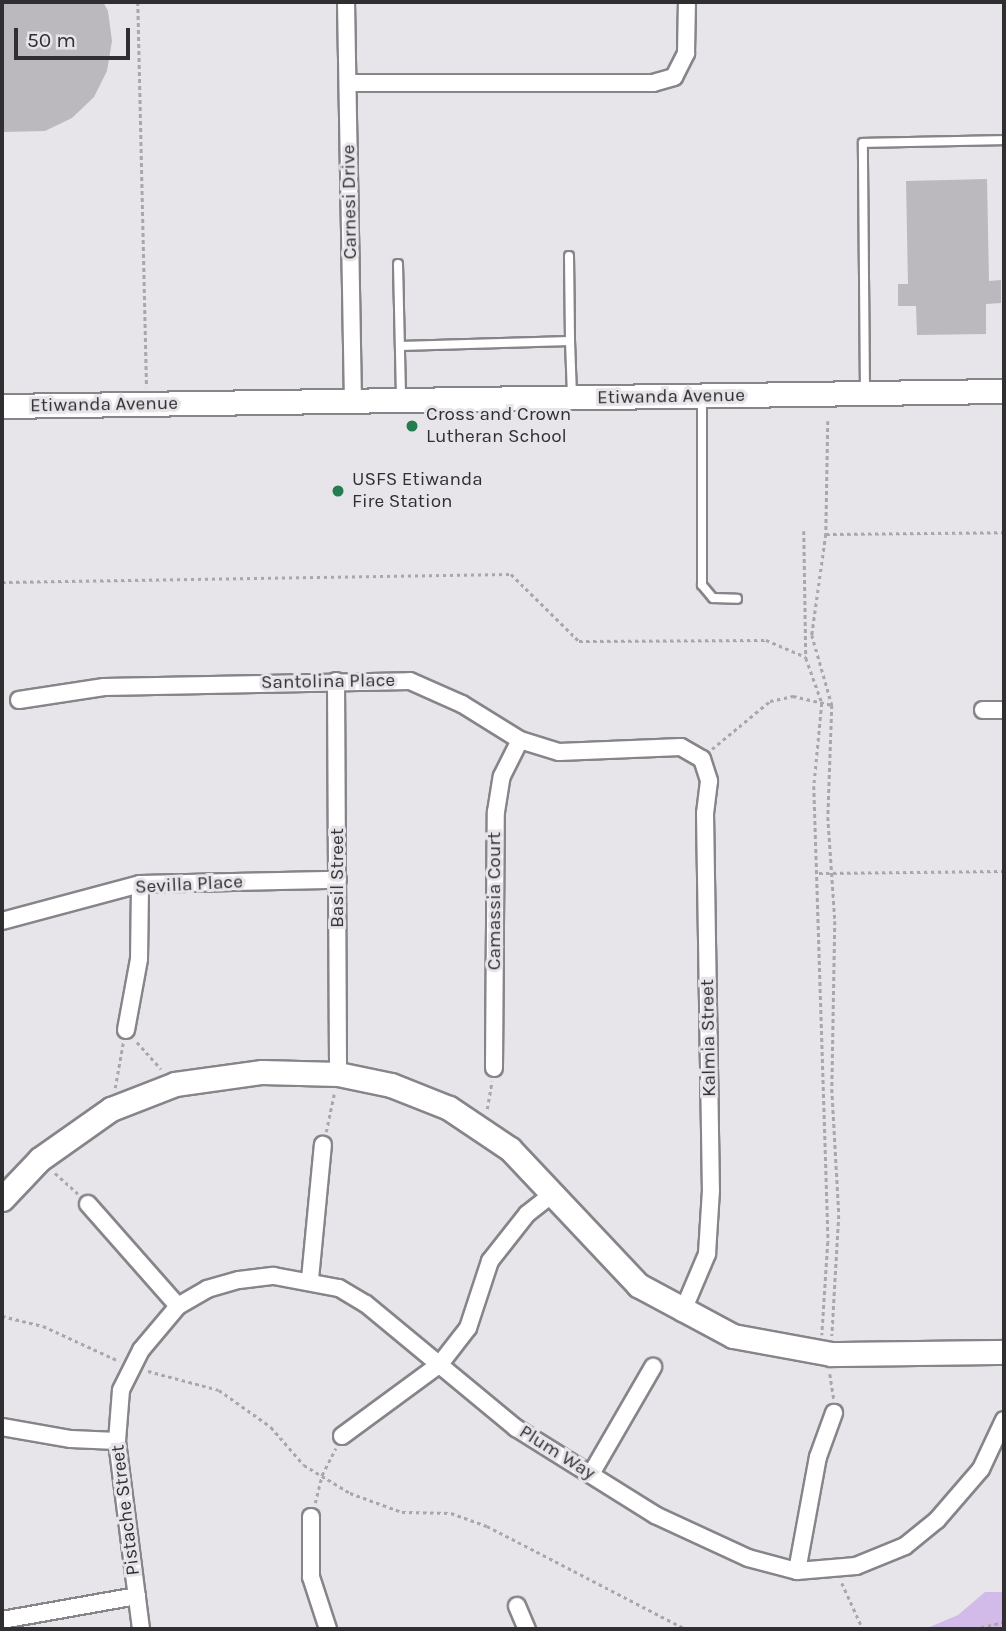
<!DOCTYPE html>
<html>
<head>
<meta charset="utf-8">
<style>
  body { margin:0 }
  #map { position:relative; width:1006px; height:1631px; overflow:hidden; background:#e7e4ea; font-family:Karla,sans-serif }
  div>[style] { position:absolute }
  .green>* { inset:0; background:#d2bbe9 }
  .building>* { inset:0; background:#bbb9be }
  .path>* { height:2.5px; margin-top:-1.25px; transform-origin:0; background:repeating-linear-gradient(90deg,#a9a7ab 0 3.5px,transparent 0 7px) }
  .roads { filter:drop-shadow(2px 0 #87848a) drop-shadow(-2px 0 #87848a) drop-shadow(0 2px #87848a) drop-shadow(0 -2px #87848a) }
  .lane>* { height:8px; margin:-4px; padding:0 4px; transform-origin:4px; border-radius:4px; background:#fff }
  .street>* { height:16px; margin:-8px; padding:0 8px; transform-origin:8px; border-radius:8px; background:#fff }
  .secondary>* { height:23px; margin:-11.5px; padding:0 11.5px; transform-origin:11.5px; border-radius:11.5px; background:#fff }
  .dots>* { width:19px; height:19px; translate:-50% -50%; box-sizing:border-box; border:4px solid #e7e4ea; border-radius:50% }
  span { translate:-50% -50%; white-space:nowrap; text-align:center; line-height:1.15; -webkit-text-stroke:6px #e7e4ea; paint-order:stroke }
  .street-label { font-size:19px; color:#2f2e30 }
  .poi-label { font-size:19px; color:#2f2e30 }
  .left { translate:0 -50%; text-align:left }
  .frame { position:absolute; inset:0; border:4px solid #2f2e30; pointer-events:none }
  .scale { position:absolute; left:14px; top:28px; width:116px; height:32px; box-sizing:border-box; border:4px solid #2f2e30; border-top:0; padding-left:9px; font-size:21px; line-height:24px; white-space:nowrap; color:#2f2e30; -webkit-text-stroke:5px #e7e4ea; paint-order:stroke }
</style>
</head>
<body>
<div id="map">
  <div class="green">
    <i style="clip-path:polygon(985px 1592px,1004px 1592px,1004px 1629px,925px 1629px,958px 1615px)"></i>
  </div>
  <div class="building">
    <i style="clip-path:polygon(2px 2px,103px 2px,108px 11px,112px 41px,107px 71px,94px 97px,72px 118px,45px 131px,2px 132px)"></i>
    <i style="clip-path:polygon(987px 179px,989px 281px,1001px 280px,1001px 303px,986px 304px,986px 334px,917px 335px,916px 306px,898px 306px,898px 284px,908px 284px,906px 181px)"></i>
  </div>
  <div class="path">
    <i style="left:138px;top:2px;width:385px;rotate:88.7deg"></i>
    <i style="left:828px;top:421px;width:113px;rotate:91deg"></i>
    <i style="left:826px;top:534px;width:102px;rotate:97.9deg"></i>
    <i style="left:812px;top:635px;width:73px;rotate:74.1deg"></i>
    <i style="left:832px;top:705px;width:112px;rotate:92deg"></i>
    <i style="left:828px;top:817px;width:104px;rotate:86.1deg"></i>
    <i style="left:835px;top:921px;width:168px;rotate:91deg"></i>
    <i style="left:832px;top:1089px;width:126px;rotate:86.8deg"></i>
    <i style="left:839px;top:1215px;width:121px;rotate:93.3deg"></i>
    <i style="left:804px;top:531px;width:127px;rotate:89.1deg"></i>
    <i style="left:806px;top:658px;width:48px;rotate:70.4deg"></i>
    <i style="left:822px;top:703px;width:83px;rotate:95.5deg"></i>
    <i style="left:814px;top:786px;width:456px;rotate:88.2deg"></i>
    <i style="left:828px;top:1242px;width:93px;rotate:93.7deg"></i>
    <i style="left:826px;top:534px;width:178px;rotate:-0.6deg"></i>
    <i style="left:2px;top:582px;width:509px;rotate:-0.9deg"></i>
    <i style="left:511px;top:574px;width:95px;rotate:44.6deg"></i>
    <i style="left:579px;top:641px;width:187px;rotate:-0.3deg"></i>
    <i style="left:766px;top:640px;width:43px;rotate:23deg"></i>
    <i style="left:712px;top:749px;width:75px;rotate:-39.6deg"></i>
    <i style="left:770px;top:701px;width:24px;rotate:-12deg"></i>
    <i style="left:793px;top:696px;width:40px;rotate:13deg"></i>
    <i style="left:819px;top:873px;width:185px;rotate:-0.6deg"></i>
    <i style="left:137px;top:1042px;width:36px;rotate:48deg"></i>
    <i style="left:115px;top:1088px;width:46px;rotate:-79.9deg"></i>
    <i style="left:487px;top:1109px;width:28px;rotate:-80deg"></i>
    <i style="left:326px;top:1132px;width:39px;rotate:-78deg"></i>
    <i style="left:55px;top:1173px;width:31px;rotate:42deg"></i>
    <i style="left:2px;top:1316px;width:42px;rotate:13.7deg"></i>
    <i style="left:43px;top:1326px;width:84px;rotate:24.7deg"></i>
    <i style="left:148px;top:1371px;width:73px;rotate:15deg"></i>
    <i style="left:219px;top:1390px;width:64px;rotate:35.4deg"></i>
    <i style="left:271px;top:1427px;width:50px;rotate:49deg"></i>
    <i style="left:304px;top:1465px;width:54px;rotate:31.3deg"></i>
    <i style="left:350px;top:1493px;width:55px;rotate:20.1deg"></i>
    <i style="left:402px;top:1512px;width:49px;rotate:1.2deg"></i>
    <i style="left:451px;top:1513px;width:38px;rotate:20deg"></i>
    <i style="left:487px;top:1526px;width:224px;rotate:27.4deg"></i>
    <i style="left:830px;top:1374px;width:25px;rotate:81deg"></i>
    <i style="left:315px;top:1503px;width:29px;rotate:-76deg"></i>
    <i style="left:322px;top:1475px;width:30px;rotate:-63deg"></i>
    <i style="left:842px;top:1583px;width:51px;rotate:65.5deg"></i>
    <i style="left:974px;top:1629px;width:31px;rotate:-13deg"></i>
  </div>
  <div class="roads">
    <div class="lane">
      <i style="left:569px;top:256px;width:85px;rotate:89.3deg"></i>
      <i style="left:398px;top:264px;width:134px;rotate:88.7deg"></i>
      <i style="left:400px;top:346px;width:170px;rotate:-1.7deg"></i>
      <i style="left:570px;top:341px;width:54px;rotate:87.9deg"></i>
      <i style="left:865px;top:391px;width:248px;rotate:-90.5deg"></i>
      <i style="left:863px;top:143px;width:141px;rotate:-1.2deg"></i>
      <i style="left:702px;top:399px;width:186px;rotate:90deg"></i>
      <i style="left:702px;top:585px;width:17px;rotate:50deg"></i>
      <i style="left:713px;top:598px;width:24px;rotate:2deg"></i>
    </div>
    <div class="street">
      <i style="left:346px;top:2px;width:400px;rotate:89deg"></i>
      <i style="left:348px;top:83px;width:305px"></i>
      <i style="left:653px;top:83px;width:22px;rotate:-16deg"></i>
      <i style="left:674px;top:77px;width:27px;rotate:-63deg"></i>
      <i style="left:686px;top:53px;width:51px;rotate:-88.9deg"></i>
      <i style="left:336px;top:681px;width:393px;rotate:89.7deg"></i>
      <i style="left:19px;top:700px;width:86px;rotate:-8.7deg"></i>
      <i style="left:104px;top:687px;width:306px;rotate:-1.1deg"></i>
      <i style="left:410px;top:681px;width:57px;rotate:23.9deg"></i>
      <i style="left:462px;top:704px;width:68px;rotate:31.8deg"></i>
      <i style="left:520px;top:740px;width:41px;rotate:17.1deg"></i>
      <i style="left:559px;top:752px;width:122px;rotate:-2.3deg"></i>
      <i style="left:681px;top:747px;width:24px;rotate:30deg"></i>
      <i style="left:702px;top:759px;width:23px;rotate:72deg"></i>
      <i style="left:709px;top:781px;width:32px;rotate:97deg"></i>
      <i style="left:705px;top:813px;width:377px;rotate:89.1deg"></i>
      <i style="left:711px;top:1190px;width:64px;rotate:93.6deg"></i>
      <i style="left:707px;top:1254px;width:64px;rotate:113deg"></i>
      <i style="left:983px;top:710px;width:21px"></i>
      <i style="left:2px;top:921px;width:143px;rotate:-15deg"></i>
      <i style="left:140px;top:884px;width:198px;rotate:-1.2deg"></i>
      <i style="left:126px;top:1030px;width:72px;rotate:-79.6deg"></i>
      <i style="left:139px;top:959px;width:75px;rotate:-89.2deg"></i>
      <i style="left:494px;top:1068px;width:256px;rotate:-89.6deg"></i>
      <i style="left:496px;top:812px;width:36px;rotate:-81deg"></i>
      <i style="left:502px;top:776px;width:40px;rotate:-63.4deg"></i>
      <i style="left:88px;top:1204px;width:136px;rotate:48.6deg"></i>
      <i style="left:310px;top:1279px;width:135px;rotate:-84.5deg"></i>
      <i style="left:2px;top:1427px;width:70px;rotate:9.9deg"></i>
      <i style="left:71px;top:1439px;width:46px;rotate:2.5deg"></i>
      <i style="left:342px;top:1436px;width:122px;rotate:-36.3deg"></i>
      <i style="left:440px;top:1364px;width:46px;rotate:-52.1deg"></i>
      <i style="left:468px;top:1328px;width:71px;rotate:-71.8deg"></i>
      <i style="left:490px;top:1261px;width:60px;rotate:-51.8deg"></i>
      <i style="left:527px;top:1214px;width:34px;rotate:-38deg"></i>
      <i style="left:591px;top:1474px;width:124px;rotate:-59.9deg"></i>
      <i style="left:311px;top:1517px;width:60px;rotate:90deg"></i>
      <i style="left:311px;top:1577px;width:55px;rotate:71.9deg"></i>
      <i style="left:797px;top:1571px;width:116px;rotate:-79.6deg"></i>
      <i style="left:818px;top:1457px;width:47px;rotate:-70deg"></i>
      <i style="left:517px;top:1606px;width:25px;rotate:67deg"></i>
      <i style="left:2px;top:1620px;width:137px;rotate:-10.1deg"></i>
      <i style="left:141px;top:1629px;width:190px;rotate:-97.3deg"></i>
      <i style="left:117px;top:1441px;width:51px;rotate:-85.5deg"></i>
      <i style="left:121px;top:1390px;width:45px;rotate:-63.4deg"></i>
      <i style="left:141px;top:1350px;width:57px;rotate:-49.9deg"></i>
      <i style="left:178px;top:1306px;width:34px;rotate:-30deg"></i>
      <i style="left:207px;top:1289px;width:33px;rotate:-16deg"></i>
      <i style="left:239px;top:1280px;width:35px;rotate:-7deg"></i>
      <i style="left:274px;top:1276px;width:66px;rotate:10.5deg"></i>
      <i style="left:339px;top:1288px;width:31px;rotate:31deg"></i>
      <i style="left:366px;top:1304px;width:195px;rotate:39.6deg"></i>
      <i style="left:516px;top:1428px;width:164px;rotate:32deg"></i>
      <i style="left:655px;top:1515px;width:102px;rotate:24.8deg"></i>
      <i style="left:748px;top:1558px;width:51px;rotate:14.9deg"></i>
      <i style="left:797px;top:1571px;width:59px;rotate:-4.8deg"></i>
      <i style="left:856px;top:1566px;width:53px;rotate:-22.2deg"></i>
      <i style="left:905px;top:1546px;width:41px;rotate:-39.1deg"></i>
      <i style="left:937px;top:1520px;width:67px;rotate:-49.2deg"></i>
      <i style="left:981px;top:1469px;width:54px;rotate:-64.9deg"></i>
    </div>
    <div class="secondary">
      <i style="left:2px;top:406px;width:1002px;rotate:-0.86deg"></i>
      <i style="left:2px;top:1199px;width:55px;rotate:-46.5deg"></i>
      <i style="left:40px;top:1159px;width:87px;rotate:-35.2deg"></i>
      <i style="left:111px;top:1109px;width:69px;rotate:-21.3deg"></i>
      <i style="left:175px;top:1084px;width:88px;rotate:-7.9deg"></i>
      <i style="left:262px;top:1072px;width:76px;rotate:1.5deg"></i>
      <i style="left:338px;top:1074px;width:54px;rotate:11.7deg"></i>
      <i style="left:391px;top:1085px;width:62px;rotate:21.6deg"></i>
      <i style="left:449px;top:1108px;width:73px;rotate:33.9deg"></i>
      <i style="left:510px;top:1149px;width:187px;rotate:46.7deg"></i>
      <i style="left:638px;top:1285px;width:108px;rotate:28.2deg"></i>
      <i style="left:733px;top:1336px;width:100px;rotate:10.4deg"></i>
      <i style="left:831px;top:1354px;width:173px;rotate:-0.7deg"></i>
    </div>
  </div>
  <div class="dots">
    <i style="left:412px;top:426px;background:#247c51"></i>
    <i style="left:338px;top:491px;background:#247c51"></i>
  </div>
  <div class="street-label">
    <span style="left:350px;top:202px;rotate:-91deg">Carnesi Drive</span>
    <span style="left:671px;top:397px;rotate:-1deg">Etiwanda Avenue</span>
    <span style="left:104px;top:405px;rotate:-1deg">Etiwanda Avenue</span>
    <span style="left:328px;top:682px;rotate:-1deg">Santolina Place</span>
    <span style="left:338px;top:878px;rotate:-90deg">Basil Street</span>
    <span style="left:189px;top:885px;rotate:-3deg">Sevilla Place</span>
    <span style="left:495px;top:901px;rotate:-90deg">Camassia Court</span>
    <span style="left:709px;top:1038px;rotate:-91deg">Kalmia Street</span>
    <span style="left:557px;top:1453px;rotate:32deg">Plum Way</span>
    <span style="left:126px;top:1510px;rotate:-97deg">Pistache Street</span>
  </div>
  <div class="poi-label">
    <span class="left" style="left:426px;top:426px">Cross and Crown<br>Lutheran School</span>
    <span class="left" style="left:352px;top:491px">USFS Etiwanda<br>Fire Station</span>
  </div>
  <div class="frame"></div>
  <div class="scale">50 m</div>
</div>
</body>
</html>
